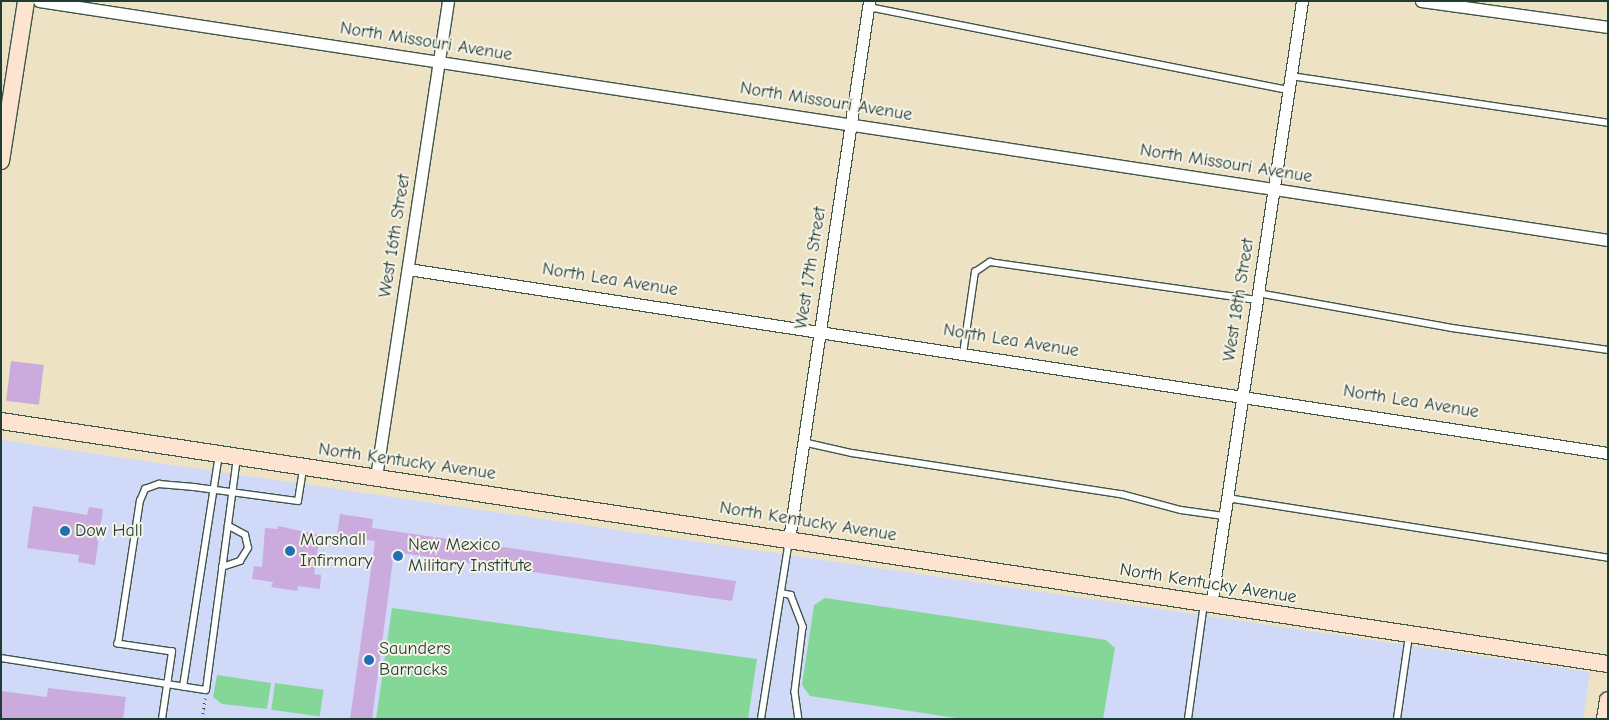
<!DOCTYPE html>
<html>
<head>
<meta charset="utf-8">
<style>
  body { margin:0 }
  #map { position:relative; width:1609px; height:720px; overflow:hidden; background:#ede2c4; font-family:"Comic Neue",sans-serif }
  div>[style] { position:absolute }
  .built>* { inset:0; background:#d1d9f9 }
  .green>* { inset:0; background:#85d798; transform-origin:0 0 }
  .building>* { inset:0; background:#cbaadd; transform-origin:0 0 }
  .path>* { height:2.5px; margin-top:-1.25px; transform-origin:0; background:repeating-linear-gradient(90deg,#3e564a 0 1px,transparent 0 5px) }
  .roads { filter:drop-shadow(1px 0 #3e564a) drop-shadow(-1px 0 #3e564a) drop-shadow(0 1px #3e564a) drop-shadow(0 -1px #3e564a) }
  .lane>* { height:5.5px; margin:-2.75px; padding:0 2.75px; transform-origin:2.75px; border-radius:2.75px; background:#fff }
  .street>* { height:11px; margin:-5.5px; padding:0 5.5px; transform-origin:5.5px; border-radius:5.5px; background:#fff }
  .secondary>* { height:16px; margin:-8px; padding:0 8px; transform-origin:8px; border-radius:8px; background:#fde4d1 }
  .dots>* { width:14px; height:14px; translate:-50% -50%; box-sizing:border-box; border:2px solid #f7f3e8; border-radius:50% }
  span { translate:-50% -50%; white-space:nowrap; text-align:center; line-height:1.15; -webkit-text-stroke:4px #f7f3e8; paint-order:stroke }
  .street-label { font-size:18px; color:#1f3d34 }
  .poi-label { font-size:18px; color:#1f3d34 }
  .left { translate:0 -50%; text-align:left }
  .frame { position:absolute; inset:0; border:2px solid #1f3d34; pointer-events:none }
</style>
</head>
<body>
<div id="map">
  <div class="built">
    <i style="clip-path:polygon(1px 440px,1590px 672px,1583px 719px,1px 719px)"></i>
  </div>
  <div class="green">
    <i style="clip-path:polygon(825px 598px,1106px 640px,1115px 648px,1103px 719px,963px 719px,810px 696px,802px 685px,814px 605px)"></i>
    <i style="clip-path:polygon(392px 608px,757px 659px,748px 719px,376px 719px)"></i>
    <i style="clip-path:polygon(217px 675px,271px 683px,267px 709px,222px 704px,213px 697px)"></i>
    <i style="left:275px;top:683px;width:49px;height:27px;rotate:8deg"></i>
  </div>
  <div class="building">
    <i style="left:11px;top:361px;width:33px;height:40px;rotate:7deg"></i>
    <i style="clip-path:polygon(33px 506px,87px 515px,89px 507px,103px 509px,95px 565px,78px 562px,79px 555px,27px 548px)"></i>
    <i style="clip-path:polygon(340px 514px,373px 519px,372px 528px,736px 581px,732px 601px,394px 552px,372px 719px,350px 719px,375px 541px,337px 535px)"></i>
    <i style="clip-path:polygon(278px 526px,320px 535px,314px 574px,321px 575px,320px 589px,298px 586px,297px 591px,271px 587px,273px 582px,252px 579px,254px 566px,262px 567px,265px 528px,278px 529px)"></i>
    <i style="clip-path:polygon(48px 688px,126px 697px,123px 719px,1px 719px,1px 691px,47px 697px)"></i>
  </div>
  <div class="path">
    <i style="left:202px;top:719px;width:21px;rotate:-82deg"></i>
  </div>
  <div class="roads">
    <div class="lane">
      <i style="left:869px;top:7px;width:428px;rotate:11.2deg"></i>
      <i style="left:1291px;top:76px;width:320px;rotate:8.4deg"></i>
      <i style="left:1258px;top:293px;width:197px;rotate:10.2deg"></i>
      <i style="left:1452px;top:328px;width:158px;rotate:8deg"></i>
      <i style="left:963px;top:354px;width:83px;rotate:-81.7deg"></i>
      <i style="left:975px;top:272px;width:18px;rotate:-34deg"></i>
      <i style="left:990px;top:262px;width:270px;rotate:8.1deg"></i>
      <i style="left:803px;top:442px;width:50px;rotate:12.7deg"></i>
      <i style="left:852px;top:453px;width:272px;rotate:8.7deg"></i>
      <i style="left:1121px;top:494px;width:62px;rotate:14.9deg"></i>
      <i style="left:1181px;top:510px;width:43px;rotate:7.9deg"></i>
      <i style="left:1227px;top:498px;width:386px;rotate:8.9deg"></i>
      <i style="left:222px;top:567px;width:19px;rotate:-18deg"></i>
      <i style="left:240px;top:561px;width:15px;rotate:-58deg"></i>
      <i style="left:248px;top:548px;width:13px;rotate:-103deg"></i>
      <i style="left:245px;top:535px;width:19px;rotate:-152deg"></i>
      <i style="left:781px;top:593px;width:10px;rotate:11deg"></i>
      <i style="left:791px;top:595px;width:34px;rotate:69deg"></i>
      <i style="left:803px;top:627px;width:65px;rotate:97deg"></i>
      <i style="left:795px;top:692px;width:27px;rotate:82deg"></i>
      <i style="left:1px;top:658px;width:207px;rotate:8.9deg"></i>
      <i style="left:206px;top:690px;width:233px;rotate:-82.4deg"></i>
      <i style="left:183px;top:687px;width:235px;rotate:-81.2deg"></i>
      <i style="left:162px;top:719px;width:68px;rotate:-81.5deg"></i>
      <i style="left:172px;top:652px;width:55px;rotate:-171.6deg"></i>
      <i style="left:118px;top:644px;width:145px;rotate:-81.3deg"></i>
      <i style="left:140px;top:501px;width:13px;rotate:-67deg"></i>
      <i style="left:145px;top:489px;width:15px;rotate:-20deg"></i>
      <i style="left:159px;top:484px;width:35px;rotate:5deg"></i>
      <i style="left:194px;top:487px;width:105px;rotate:7.7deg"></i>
      <i style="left:298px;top:501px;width:32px;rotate:-81deg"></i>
      <i style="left:761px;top:719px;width:180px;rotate:-81.1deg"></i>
      <i style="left:1188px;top:719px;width:116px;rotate:-82.1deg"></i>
      <i style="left:1397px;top:719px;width:84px;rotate:-81.8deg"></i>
    </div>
    <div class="street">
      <i style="left:39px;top:1px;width:1587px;rotate:8.66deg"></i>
      <i style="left:1421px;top:1px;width:189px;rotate:7.9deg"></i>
      <i style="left:408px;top:269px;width:1214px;rotate:8.72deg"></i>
      <i style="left:376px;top:477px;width:481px;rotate:-81.4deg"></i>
      <i style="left:789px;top:539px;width:544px;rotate:-81.54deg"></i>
      <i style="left:1211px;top:605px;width:611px;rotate:-81.43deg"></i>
    </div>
    <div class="secondary">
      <i style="left:1px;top:161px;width:162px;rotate:-81.1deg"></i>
      <i style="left:1px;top:421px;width:1625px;rotate:8.6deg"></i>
      <i style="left:1605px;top:719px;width:19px;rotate:-81deg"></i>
    </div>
  </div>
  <div class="dots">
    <i style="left:65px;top:531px;background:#1f6fb2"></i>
    <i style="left:290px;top:551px;background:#1f6fb2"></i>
    <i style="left:398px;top:556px;background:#1f6fb2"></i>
    <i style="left:369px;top:660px;background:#1f6fb2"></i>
  </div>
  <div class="street-label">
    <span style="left:426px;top:42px;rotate:9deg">North Missouri Avenue</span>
    <span style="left:826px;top:102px;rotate:9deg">North Missouri Avenue</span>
    <span style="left:1226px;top:164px;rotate:9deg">North Missouri Avenue</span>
    <span style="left:395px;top:236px;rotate:-81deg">West 16th Street</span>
    <span style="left:811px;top:268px;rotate:-81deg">West 17th Street</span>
    <span style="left:610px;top:280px;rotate:9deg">North Lea Avenue</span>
    <span style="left:1239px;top:300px;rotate:-81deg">West 18th Street</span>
    <span style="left:1011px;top:341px;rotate:9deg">North Lea Avenue</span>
    <span style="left:1411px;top:402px;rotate:9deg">North Lea Avenue</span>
    <span style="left:407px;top:462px;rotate:8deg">North Kentucky Avenue</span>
    <span style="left:808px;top:522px;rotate:9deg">North Kentucky Avenue</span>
    <span style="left:1208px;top:584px;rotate:9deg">North Kentucky Avenue</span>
  </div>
  <div class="poi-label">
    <span class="left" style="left:75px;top:531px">Dow Hall</span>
    <span class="left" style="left:300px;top:551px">Marshall<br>Infirmary</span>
    <span class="left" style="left:408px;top:556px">New Mexico<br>Military Institute</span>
    <span class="left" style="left:379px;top:660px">Saunders<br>Barracks</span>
  </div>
  <div class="frame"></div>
</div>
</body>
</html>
